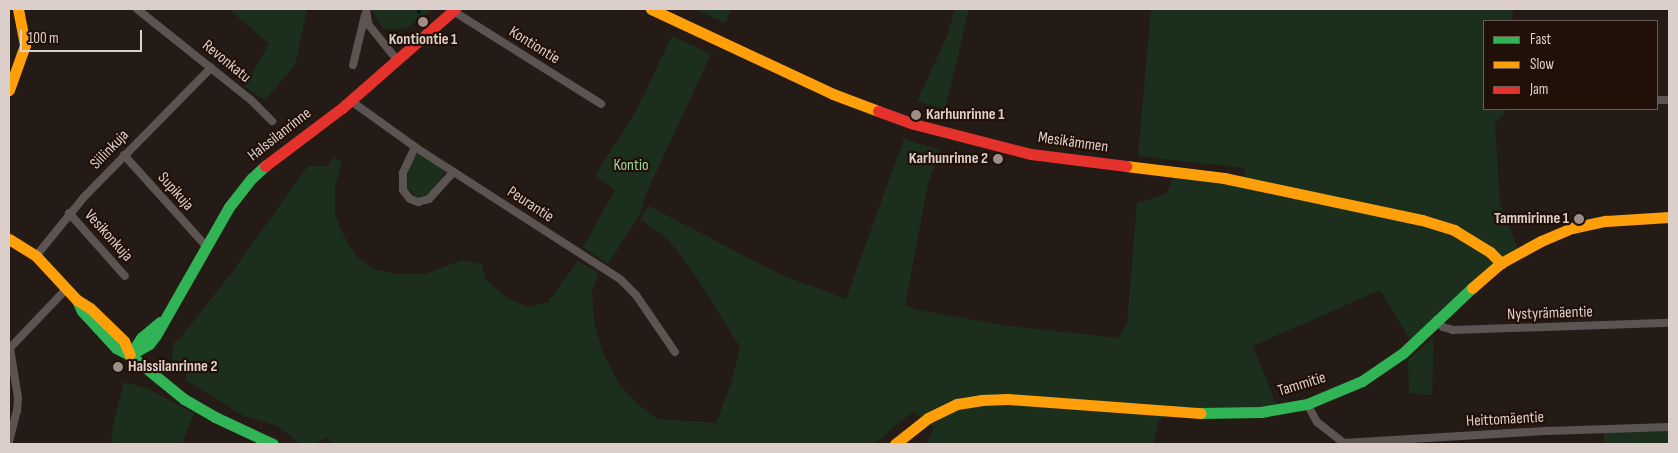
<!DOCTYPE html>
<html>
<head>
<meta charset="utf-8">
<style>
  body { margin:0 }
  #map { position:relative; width:1678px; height:453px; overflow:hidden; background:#251b16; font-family:"Sofia Sans Condensed",sans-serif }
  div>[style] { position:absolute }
  .green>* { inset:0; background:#1b2f1c; transform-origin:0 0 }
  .stream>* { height:2.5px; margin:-1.25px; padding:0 1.25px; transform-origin:1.25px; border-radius:1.25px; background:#030f2a }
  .street>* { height:8px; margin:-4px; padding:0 4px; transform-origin:4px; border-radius:4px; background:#5c5453 }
  .fast>* { height:11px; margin:-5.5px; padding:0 5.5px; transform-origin:5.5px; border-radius:5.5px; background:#30b455 }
  .slow>* { height:11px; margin:-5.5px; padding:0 5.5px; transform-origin:5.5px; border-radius:5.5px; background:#ff9f0a }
  .jam>* { height:11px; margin:-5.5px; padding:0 5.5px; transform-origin:5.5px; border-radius:5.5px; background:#e5322d }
  .dots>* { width:14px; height:14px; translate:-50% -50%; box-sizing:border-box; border:2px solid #211007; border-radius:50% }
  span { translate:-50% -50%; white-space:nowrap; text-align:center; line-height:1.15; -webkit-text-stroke:4.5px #211007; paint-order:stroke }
  .poi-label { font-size:16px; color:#dccec8; font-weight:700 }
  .left { translate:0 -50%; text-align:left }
  .right { translate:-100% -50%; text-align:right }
  .street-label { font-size:16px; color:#dccec8 }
  .park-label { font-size:16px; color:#99d6a0 }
  .frame { position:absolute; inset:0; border:10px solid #dccec8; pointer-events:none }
  .legend { position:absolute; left:1483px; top:20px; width:175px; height:90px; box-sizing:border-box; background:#211007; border:1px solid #6c5c54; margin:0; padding:6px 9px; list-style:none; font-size:15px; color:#dccec8 }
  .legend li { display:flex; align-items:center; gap:10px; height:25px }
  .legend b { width:25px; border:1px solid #6c5c54 }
  .scale { position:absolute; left:20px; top:30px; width:122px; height:22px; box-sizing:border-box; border:2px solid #dccec8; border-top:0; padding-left:6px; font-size:15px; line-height:18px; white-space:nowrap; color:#dccec8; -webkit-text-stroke:4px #211007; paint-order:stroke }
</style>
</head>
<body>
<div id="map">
  <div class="green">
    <i style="clip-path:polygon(229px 9px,307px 9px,295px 65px,265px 100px,244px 86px,269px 44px)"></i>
    <i style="clip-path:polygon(430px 9px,428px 13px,405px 29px,384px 29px,371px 10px)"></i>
    <i style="clip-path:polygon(695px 9px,732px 9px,725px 23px)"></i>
    <i style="clip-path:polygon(955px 9px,969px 9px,945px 110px,917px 101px,947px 36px)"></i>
    <i style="clip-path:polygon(1151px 9px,1513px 9px,1512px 21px,1484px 21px,1484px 109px,1507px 109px,1495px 124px,1500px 203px,1518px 249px,1410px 340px,1380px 290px,1253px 346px,1277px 406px,1243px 411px,1182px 407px,1159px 420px,1153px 444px,926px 444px,934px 428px,913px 411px,874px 444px,332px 444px,327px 437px,314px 444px,308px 444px,299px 443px,278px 426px,244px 416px,185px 380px,187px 366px,172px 363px,173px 344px,183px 335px,232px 272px,308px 166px,328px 166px,333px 158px,342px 161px,335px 188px,335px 215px,344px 236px,357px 257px,373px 269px,395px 274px,426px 274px,462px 260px,481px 264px,486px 280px,509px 299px,529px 307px,548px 302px,578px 261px,599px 273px,592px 291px,594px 322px,602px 350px,619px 384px,639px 405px,658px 419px,716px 423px,731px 384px,740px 347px,699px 281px,668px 239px,640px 219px,649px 206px,779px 274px,846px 299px,904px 139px,940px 150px,928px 184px,905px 305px,918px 310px,1010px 326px,1118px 338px,1127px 324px,1137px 203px,1166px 194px,1174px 177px,1243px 186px,1245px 168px,1138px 156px)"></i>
    <i style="clip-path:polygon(672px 36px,711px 54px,646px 194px,639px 216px,608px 264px,583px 247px,615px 190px,595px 175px,634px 115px)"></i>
    <i style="clip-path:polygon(417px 152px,446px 171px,431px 193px,422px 198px,416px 197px,407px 187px,408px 166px)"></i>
    <i style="clip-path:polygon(1434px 337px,1432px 395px,1409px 393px,1408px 360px)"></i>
    <i style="clip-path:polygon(124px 382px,146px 388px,194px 413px,182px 444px,113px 444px,111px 434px)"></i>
    <i style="left:1669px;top:427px;width:17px;height:65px;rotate:90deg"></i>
  </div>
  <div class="stream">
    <i style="left:418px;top:12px;width:3px;rotate:-72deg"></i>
  </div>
  <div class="street">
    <i style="left:137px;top:9px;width:146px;rotate:38.6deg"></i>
    <i style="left:251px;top:100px;width:30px;rotate:45deg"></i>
    <i style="left:366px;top:9px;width:15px;rotate:82deg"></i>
    <i style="left:368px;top:24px;width:46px;rotate:51.1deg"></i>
    <i style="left:453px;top:11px;width:175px;rotate:32.1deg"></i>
    <i style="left:353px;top:65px;width:51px;rotate:-76.5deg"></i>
    <i style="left:1657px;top:100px;width:12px"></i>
    <i style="left:351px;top:101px;width:79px;rotate:35.7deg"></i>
    <i style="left:415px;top:147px;width:245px;rotate:32.8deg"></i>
    <i style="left:621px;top:280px;width:21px;rotate:45deg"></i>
    <i style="left:636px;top:295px;width:69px;rotate:55.6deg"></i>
    <i style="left:415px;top:147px;width:29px;rotate:115deg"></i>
    <i style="left:403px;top:173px;width:17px;rotate:90deg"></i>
    <i style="left:403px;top:190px;width:11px;rotate:52deg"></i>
    <i style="left:410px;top:199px;width:9px;rotate:21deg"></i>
    <i style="left:418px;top:202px;width:11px;rotate:-15deg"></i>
    <i style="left:429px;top:199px;width:36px;rotate:-48deg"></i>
    <i style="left:124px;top:155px;width:122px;rotate:48deg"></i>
    <i style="left:69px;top:213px;width:84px;rotate:48.4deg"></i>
    <i style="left:36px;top:256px;width:77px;rotate:-50.8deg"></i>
    <i style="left:85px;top:196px;width:180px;rotate:-45.5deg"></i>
    <i style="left:1436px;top:320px;width:10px;rotate:45deg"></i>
    <i style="left:1443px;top:327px;width:10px;rotate:17deg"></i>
    <i style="left:1453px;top:330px;width:216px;rotate:-1.9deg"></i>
    <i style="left:9px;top:349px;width:84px;rotate:-46.4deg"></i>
    <i style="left:1307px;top:404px;width:21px;rotate:61deg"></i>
    <i style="left:1317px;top:422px;width:36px;rotate:38deg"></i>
    <i style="left:9px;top:442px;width:32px;rotate:-76deg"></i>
    <i style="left:17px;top:411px;width:13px;rotate:-86deg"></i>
    <i style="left:18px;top:398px;width:51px;rotate:-99.1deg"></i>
    <i style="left:1343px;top:443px;width:205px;rotate:-3.4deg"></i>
    <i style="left:1548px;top:431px;width:121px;rotate:-1.9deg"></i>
  </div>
  <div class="fast">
    <i style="left:77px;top:300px;width:12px;rotate:66deg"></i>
    <i style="left:82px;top:311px;width:50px;rotate:47.4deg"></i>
    <i style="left:116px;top:348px;width:16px;rotate:27deg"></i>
    <i style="left:130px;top:355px;width:70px;rotate:39.2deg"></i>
    <i style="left:184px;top:399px;width:36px;rotate:30deg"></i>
    <i style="left:215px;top:417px;width:64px;rotate:25deg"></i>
    <i style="left:132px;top:352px;width:17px;rotate:-57deg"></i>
    <i style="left:141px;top:338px;width:25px;rotate:-40deg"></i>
    <i style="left:130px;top:355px;width:22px;rotate:-30deg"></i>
    <i style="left:149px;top:344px;width:11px;rotate:-52deg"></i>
    <i style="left:156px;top:335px;width:147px;rotate:-60.3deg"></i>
    <i style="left:229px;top:207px;width:37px;rotate:-52deg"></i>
    <i style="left:252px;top:178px;width:18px;rotate:-43deg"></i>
    <i style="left:1200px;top:413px;width:61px;rotate:-0.9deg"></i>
    <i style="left:1261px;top:412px;width:47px;rotate:-9.9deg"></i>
    <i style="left:1307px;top:404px;width:60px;rotate:-22.7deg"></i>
    <i style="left:1362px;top:381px;width:50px;rotate:-34.3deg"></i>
    <i style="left:1403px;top:353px;width:95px;rotate:-43.3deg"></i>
  </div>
  <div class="slow">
    <i style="left:651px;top:9px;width:201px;rotate:25deg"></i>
    <i style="left:833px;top:94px;width:48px;rotate:20.7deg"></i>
    <i style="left:9px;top:90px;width:48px;rotate:-70.4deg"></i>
    <i style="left:25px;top:45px;width:37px;rotate:-101deg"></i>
    <i style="left:1126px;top:166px;width:99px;rotate:7deg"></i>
    <i style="left:1224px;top:178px;width:202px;rotate:12deg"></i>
    <i style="left:1422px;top:220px;width:34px;rotate:17deg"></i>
    <i style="left:1454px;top:230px;width:42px;rotate:31.4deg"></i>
    <i style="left:1490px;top:252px;width:16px;rotate:45deg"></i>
    <i style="left:9px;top:239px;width:32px;rotate:32deg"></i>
    <i style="left:36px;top:256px;width:60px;rotate:47deg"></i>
    <i style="left:77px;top:300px;width:15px;rotate:32deg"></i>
    <i style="left:90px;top:308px;width:47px;rotate:44.1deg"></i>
    <i style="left:124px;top:341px;width:15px;rotate:67deg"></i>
    <i style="left:1472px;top:288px;width:38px;rotate:-41deg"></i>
    <i style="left:1501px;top:263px;width:46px;rotate:-28.8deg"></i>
    <i style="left:1541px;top:241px;width:34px;rotate:-23deg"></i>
    <i style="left:1572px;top:228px;width:35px;rotate:-12deg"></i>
    <i style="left:1606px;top:221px;width:63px;rotate:-3.6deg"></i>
    <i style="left:895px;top:444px;width:42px;rotate:-38.2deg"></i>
    <i style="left:928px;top:418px;width:32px;rotate:-26deg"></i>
    <i style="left:957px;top:404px;width:24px;rotate:-9deg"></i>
    <i style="left:981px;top:400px;width:27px;rotate:-2deg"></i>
    <i style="left:1008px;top:399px;width:193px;rotate:4.2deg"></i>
  </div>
  <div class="jam">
    <i style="left:878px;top:111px;width:38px;rotate:20deg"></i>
    <i style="left:914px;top:124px;width:121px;rotate:14.4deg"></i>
    <i style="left:1031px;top:154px;width:96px;rotate:7.2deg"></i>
    <i style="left:265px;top:166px;width:96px;rotate:-37deg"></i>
    <i style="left:342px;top:108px;width:150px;rotate:-41.2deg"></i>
  </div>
  <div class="dots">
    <i style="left:423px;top:22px;background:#9c8f8a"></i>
    <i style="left:916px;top:115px;background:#9c8f8a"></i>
    <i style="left:998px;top:159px;background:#9c8f8a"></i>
    <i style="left:1579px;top:219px;background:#9c8f8a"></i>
    <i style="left:118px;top:367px;background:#9c8f8a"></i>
  </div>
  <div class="poi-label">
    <span style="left:423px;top:40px">Kontiontie 1</span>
    <span class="left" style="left:926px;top:115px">Karhunrinne 1</span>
    <span class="right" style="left:988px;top:159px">Karhunrinne 2</span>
    <span class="right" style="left:1569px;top:219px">Tammirinne 1</span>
    <span class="left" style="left:128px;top:367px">Halssilanrinne 2</span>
  </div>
  <div class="street-label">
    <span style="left:534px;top:46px;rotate:32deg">Kontiontie</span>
    <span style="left:226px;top:62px;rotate:39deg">Revonkatu</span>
    <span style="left:280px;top:135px;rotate:-38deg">Halssilanrinne</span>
    <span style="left:1073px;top:143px;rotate:8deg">Mesikämmen</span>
    <span style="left:110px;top:150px;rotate:-46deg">Siilinkuja</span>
    <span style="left:175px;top:192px;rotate:48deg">Supikuja</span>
    <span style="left:530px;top:205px;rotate:33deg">Peurantie</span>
    <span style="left:108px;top:236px;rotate:48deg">Vesikonkuja</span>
    <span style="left:1550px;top:314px;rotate:-2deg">Nystyrämäentie</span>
    <span style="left:1302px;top:385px;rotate:-17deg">Tammitie</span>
    <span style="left:1505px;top:420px;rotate:-3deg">Heittomäentie</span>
  </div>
  <div class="park-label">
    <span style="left:631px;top:166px">Kontio</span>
  </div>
  <div class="frame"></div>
  <ul class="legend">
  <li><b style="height:6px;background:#30b455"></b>Fast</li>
  <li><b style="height:6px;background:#ff9f0a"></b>Slow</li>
  <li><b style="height:6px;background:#e5322d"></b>Jam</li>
  </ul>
  <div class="scale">100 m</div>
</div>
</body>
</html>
